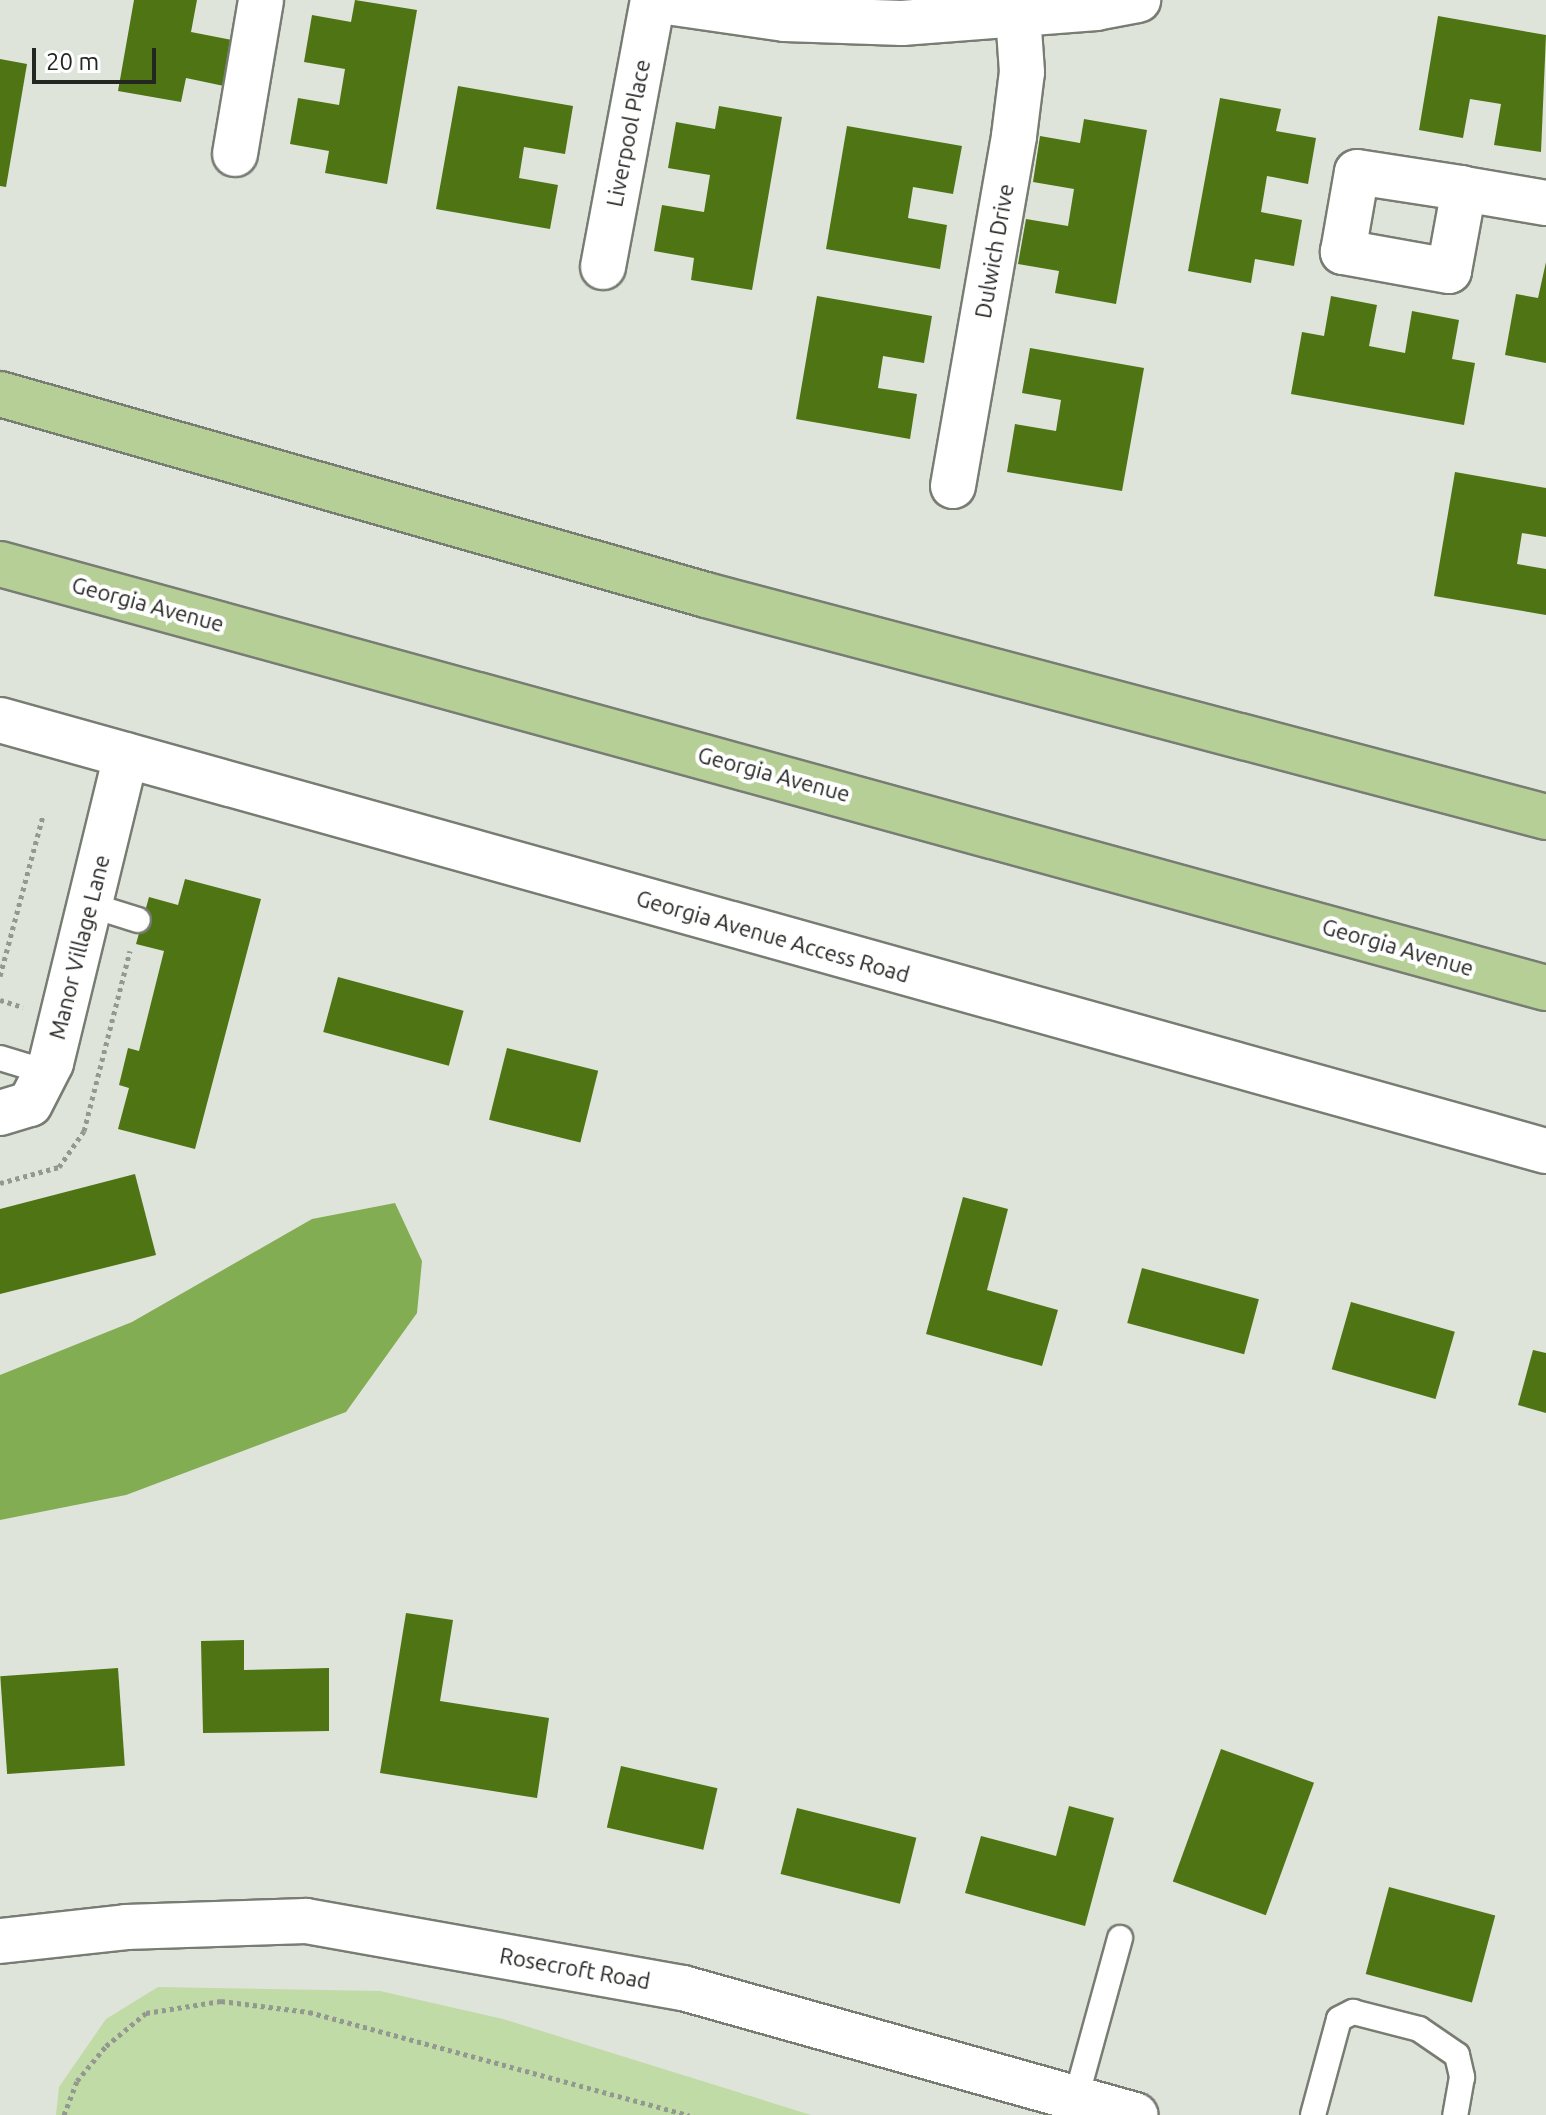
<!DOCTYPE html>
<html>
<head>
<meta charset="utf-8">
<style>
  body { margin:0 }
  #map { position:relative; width:1546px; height:2115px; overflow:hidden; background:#dee4da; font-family:Ubuntu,sans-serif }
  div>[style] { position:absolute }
  .green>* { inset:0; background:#c0dba6 }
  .forest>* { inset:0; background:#83ad53 }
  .building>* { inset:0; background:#4e7414; transform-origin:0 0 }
  .path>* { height:5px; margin-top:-2.5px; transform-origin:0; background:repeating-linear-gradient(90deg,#939890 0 4px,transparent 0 8px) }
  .roads { filter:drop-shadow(2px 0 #787d74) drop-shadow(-2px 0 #787d74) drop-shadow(0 2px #787d74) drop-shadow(0 -2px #787d74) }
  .service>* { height:24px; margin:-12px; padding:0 12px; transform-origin:12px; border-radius:12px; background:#fff }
  .minor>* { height:44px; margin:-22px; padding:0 22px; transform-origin:22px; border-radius:22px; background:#fff }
  .primary>* { height:44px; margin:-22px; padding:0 22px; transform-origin:22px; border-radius:22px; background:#b5cf96 }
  span { translate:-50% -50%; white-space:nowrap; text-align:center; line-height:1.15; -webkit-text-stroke:8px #fff; paint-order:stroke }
  .street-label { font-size:22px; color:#242622 }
  .scale { position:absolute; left:32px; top:48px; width:124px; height:36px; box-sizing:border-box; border:4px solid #242622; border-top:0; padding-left:10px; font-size:24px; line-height:28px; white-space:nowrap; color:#242622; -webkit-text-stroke:6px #fff; paint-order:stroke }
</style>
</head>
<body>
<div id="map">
  <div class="green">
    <i style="clip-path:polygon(158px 1987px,380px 1991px,503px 2019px,811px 2115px,56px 2115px,59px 2087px,106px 2019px)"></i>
  </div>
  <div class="forest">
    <i style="clip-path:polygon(395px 1203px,422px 1261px,417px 1313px,346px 1412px,126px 1495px,0 1520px,0 1375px,132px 1322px,312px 1219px)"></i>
  </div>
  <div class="building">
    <i style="clip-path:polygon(134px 0,197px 0,191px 32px,232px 40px,224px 86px,186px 78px,181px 102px,118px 91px)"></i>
    <i style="clip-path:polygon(355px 0,417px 10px,387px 184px,325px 173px,329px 151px,290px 144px,298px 98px,339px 105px,345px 69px,304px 62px,312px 15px,351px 22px)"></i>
    <i style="clip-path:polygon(1438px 16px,1546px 35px,1541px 152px,1494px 145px,1501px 104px,1470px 99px,1463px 138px,1419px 130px)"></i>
    <i style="clip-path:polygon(0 59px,27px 64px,6px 187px,0 186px)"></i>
    <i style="clip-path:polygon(458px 86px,573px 106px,565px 154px,524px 147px,519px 178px,558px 185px,550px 229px,436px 209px)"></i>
    <i style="clip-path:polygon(1220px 98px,1281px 109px,1276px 131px,1316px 138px,1308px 184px,1267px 176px,1261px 212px,1302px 220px,1294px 266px,1255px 259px,1251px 283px,1188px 271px)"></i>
    <i style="clip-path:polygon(719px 106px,782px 117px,752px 290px,691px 280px,694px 258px,654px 251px,662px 205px,704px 212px,710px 175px,668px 168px,676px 122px,715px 129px)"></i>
    <i style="clip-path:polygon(1084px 119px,1147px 130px,1116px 304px,1055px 293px,1059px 271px,1018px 264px,1026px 219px,1068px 226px,1074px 189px,1033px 182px,1040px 136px,1080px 143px)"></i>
    <i style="clip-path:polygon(847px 126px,962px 146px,953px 194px,913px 187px,908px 218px,947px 225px,940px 269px,826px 249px)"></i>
    <i style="clip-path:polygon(1546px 262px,1546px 363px,1505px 355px,1516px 294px,1538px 298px)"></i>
    <i style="clip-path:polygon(817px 296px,932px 316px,924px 363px,883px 356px,878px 388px,917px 394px,910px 439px,796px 419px)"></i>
    <i style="clip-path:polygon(1331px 296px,1377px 305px,1369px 346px,1405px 353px,1412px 311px,1459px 320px,1452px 359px,1475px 363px,1464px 425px,1291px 394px,1302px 332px,1324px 336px)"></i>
    <i style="clip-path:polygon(1030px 348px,1144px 368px,1122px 491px,1007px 472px,1015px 424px,1056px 431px,1061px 400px,1022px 393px)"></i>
    <i style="clip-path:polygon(1455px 472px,1546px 488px,1546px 537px,1522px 533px,1517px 564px,1546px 569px,1546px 615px,1434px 596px)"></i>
    <i style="clip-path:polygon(185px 879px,261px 899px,195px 1149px,118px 1129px,129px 1088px,119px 1085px,128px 1048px,139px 1051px,164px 951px,136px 944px,149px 897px,178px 905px)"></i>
    <i style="left:338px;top:977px;width:130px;height:57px;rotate:15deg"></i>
    <i style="left:507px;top:1048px;width:94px;height:74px;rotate:14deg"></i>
    <i style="clip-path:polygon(135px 1174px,156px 1255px,0 1294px,0 1209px)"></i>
    <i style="clip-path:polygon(963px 1197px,1008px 1209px,987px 1290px,1058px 1310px,1042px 1366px,926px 1334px)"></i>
    <i style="left:1142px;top:1268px;width:121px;height:57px;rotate:15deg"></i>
    <i style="left:1351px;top:1302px;width:108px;height:70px;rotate:16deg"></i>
    <i style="clip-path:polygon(1533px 1350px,1546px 1353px,1546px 1413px,1518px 1405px)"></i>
    <i style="clip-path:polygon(406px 1613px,453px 1620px,440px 1701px,549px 1718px,537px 1798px,380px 1773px)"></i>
    <i style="clip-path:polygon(244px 1640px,244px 1670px,329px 1668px,329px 1731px,203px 1733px,201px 1641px)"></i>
    <i style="left:118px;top:1668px;width:98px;height:118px;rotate:86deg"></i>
    <i style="left:1221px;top:1749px;width:99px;height:141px;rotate:20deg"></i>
    <i style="left:621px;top:1766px;width:99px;height:63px;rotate:13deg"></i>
    <i style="clip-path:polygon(1069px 1806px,1114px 1818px,1085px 1926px,965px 1893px,981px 1836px,1056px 1856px)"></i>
    <i style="left:797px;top:1808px;width:123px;height:68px;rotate:14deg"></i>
    <i style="left:1389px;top:1887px;width:110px;height:90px;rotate:15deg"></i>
  </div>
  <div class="path">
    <i style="left:0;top:976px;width:166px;rotate:-75deg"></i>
    <i style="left:0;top:1000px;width:24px;rotate:17deg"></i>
    <i style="left:0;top:1183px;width:61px;rotate:-15.2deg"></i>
    <i style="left:59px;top:1167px;width:44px;rotate:-55.2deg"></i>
    <i style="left:84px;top:1131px;width:186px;rotate:-75.7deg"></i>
    <i style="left:64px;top:2115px;width:36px;rotate:-69deg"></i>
    <i style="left:77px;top:2081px;width:45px;rotate:-50.4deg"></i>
    <i style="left:106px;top:2046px;width:52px;rotate:-39.5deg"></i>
    <i style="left:146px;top:2013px;width:76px;rotate:-9.1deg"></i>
    <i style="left:221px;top:2001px;width:89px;rotate:7.1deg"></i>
    <i style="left:309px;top:2012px;width:394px;rotate:15.2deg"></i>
  </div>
  <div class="roads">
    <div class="service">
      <i style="left:90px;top:905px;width:50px;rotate:17.4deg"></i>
      <i style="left:0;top:1058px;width:48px;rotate:16.9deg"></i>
      <i style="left:1076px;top:2098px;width:166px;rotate:-74.6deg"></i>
      <i style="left:1313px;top:2115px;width:99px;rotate:-74.8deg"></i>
      <i style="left:1339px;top:2019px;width:16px;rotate:-27deg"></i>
      <i style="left:1353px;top:2012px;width:68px;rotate:14.4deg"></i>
      <i style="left:1419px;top:2029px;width:46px;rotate:34.4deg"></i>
      <i style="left:1457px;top:2055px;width:23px;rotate:77deg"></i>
      <i style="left:1462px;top:2077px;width:39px;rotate:100deg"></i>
    </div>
    <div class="minor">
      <i style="left:653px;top:0;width:133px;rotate:8.2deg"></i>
      <i style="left:785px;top:19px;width:117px;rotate:2deg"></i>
      <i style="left:902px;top:23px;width:195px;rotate:-4.4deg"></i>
      <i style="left:1096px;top:8px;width:43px;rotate:-10.8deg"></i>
      <i style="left:235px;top:154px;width:156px;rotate:-80.4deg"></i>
      <i style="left:1464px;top:189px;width:83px;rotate:100.4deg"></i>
      <i style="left:1449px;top:271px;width:108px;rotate:-169.8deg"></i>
      <i style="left:1343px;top:252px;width:81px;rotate:-80.1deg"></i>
      <i style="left:1357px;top:172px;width:105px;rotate:8.7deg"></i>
      <i style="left:1461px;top:188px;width:3px;rotate:18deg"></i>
      <i style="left:1464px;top:189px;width:83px;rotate:9.7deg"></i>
      <i style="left:603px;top:267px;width:272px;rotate:-79.4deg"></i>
      <i style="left:953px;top:486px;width:355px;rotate:-80.1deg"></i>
      <i style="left:1014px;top:136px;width:64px;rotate:-82.9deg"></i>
      <i style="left:1022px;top:72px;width:57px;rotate:-94deg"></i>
      <i style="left:0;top:720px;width:1605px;rotate:15.58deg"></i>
      <i style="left:0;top:1113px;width:31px;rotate:-17deg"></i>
      <i style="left:30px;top:1104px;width:46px;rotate:-62.9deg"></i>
      <i style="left:51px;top:1063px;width:317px;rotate:-76.3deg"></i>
      <i style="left:0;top:1941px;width:127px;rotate:-6.3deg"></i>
      <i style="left:126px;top:1927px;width:180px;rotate:-1.9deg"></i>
      <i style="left:306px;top:1921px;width:383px;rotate:10.1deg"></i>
      <i style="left:683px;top:1988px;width:470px;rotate:15.7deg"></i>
    </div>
    <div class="primary">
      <i style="left:0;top:394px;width:734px;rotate:15.89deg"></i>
      <i style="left:706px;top:595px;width:869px;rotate:14.8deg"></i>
      <i style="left:0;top:564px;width:1603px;rotate:15.34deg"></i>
    </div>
  </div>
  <div class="street-label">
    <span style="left:628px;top:133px;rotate:-79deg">Liverpool Place</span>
    <span style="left:994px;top:251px;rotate:-80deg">Dulwich Drive</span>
    <span style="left:148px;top:604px;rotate:15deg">Georgia Avenue</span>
    <span style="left:774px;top:774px;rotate:15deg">Georgia Avenue</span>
    <span style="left:773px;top:936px;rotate:16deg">Georgia Avenue Access Road</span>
    <span style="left:79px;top:947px;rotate:-76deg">Manor Village Lane</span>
    <span style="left:1398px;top:947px;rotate:16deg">Georgia Avenue</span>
    <span style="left:575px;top:1968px;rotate:10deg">Rosecroft Road</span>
  </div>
  <div class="scale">20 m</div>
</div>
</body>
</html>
